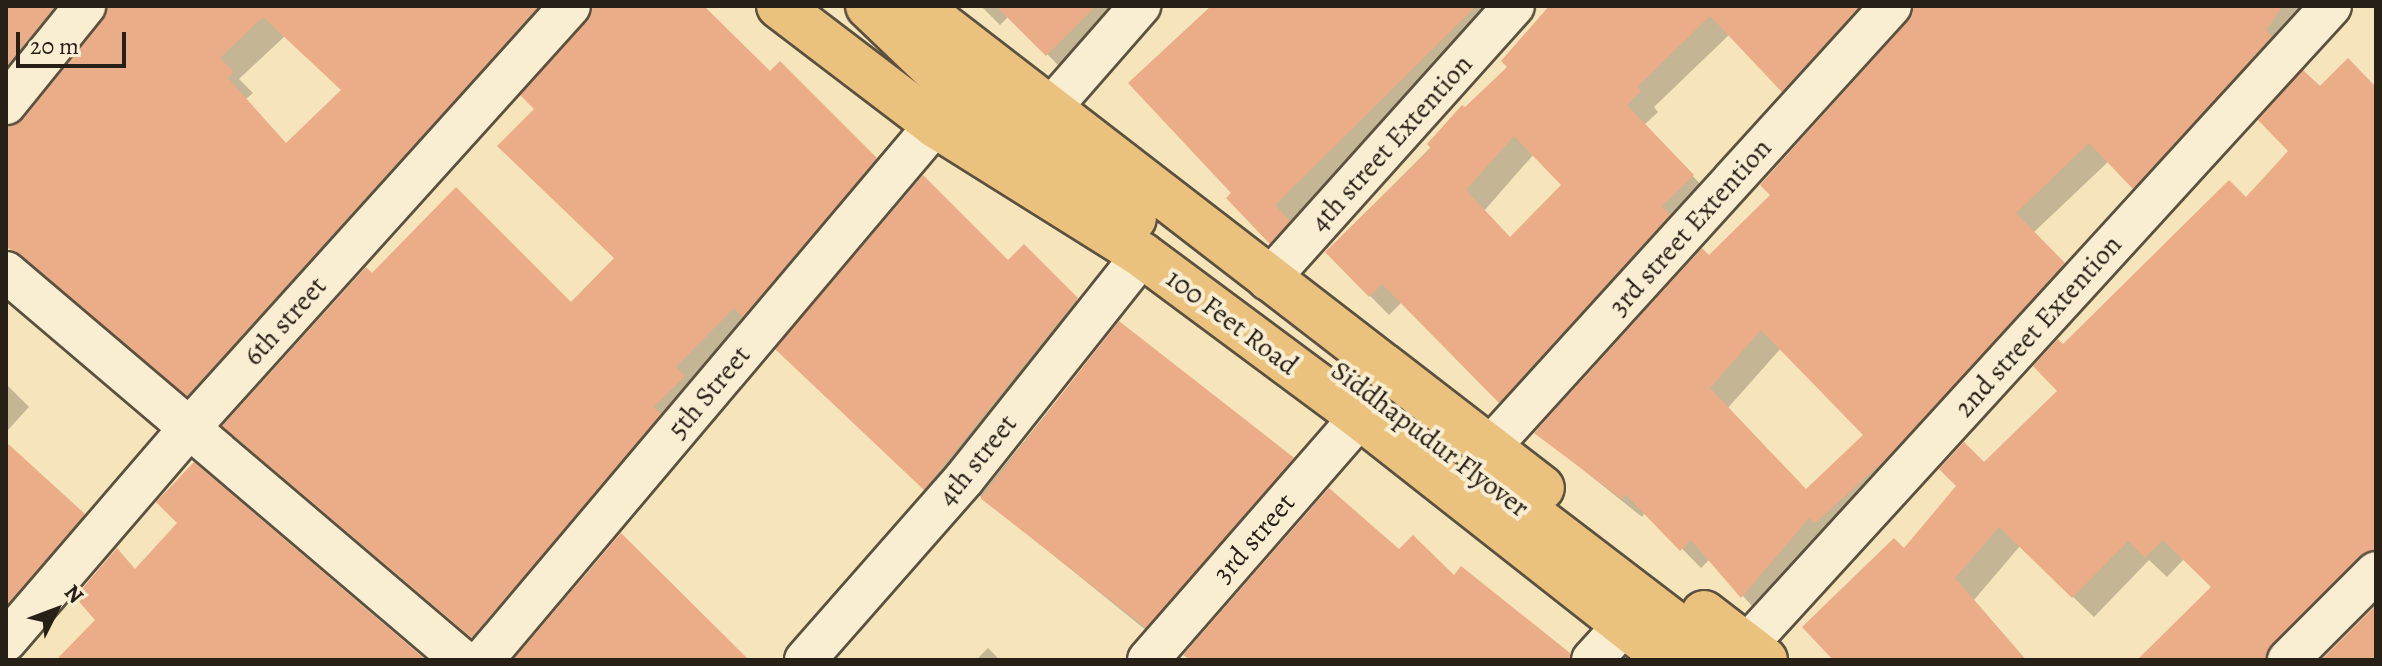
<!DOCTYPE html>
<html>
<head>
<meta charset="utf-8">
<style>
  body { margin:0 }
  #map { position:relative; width:2382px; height:666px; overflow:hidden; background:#f6e4ba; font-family:Alegreya,serif }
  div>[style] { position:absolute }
  .shadow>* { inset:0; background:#0003; transform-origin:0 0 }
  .building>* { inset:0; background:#ebac88; transform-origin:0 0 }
  .roads { filter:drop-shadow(2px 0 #5b513f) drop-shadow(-2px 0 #5b513f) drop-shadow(0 2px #5b513f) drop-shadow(0 -2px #5b513f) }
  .minor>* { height:40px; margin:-20px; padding:0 20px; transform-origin:20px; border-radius:20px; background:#f9edd2 }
  .primary>* { height:44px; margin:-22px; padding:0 22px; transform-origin:22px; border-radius:22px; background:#ebc27d }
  span { translate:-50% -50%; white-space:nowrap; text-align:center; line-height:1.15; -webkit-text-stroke:8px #f9edd2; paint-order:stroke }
  .street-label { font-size:28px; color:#272016 }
  .frame { position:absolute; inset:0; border:8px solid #272016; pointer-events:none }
  .north { position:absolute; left:16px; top:570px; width:80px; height:80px; -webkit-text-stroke:6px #f9edd2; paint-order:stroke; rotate:48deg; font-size:22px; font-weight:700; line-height:32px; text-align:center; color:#272016 }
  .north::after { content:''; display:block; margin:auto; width:28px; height:36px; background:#272016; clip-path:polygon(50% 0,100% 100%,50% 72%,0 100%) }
  .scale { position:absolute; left:16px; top:32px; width:110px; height:36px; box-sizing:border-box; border:4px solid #272016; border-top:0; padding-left:10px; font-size:24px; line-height:28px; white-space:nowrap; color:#272016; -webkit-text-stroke:6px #f9edd2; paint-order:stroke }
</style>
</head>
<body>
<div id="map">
  <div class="shadow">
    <i style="clip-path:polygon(6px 6px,95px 6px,6px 119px)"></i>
    <i style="clip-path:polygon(evenodd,139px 6px,580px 6px,208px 414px,6px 244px,6px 127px,25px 120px,139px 6px,285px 36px,343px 91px,287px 145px,246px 99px,253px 93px,239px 79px,285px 36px)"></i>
    <i style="clip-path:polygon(593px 6px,701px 6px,770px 74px,780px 64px,896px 179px,493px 656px,225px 426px,372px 276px,571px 304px,616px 258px,537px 109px,589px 22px)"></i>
    <i style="clip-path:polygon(981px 6px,1168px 6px,1148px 14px,1072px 79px,1009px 16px,1000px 25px)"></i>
    <i style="clip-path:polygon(1214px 6px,1529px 6px,1293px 264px,1234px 193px)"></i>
    <i style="clip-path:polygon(evenodd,1539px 6px,1902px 6px,1802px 109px,1730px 34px,1654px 107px,1658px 112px,1644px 125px,1712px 196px,1519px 421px,1402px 302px,1389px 315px,1327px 252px,1510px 67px,1550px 7px,1539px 6px,1534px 154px,1563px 185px,1510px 239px,1484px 211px,1534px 154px)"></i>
    <i style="clip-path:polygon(evenodd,1914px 6px,2315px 6px,2153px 206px,2109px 161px,2033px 233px,2082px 284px,1761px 616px,1710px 559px,1701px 568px,1646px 512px,1642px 517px,1537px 433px,1773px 195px,1910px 22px,1914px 6px,1781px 348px,1866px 435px,1807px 491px,1727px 409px,1781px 348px)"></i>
    <i style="clip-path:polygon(2320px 89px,2376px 89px,2376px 580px,2299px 660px,2138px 660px,2213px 587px,2184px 559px,2167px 577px,2149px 560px,2094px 617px,2020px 546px,1974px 600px,2026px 660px,1836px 660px,1904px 551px,2060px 391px,2063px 347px,2246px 200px,2290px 151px)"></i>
    <i style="clip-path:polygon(1024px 247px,1096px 320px,945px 508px,778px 349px,1008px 262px)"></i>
    <i style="left:1119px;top:324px;width:250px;height:221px;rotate:39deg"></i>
    <i style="clip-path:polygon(6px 384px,29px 407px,6px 432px)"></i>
    <i style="clip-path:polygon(6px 444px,105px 536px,6px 655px)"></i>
    <i style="clip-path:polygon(988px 648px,1000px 660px,976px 660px)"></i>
  </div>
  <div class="building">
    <i style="clip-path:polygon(6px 6px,55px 6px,6px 67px)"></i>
    <i style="clip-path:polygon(evenodd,107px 6px,539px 6px,187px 396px,6px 246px,6px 126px,24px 118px,103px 20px,107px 6px,263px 17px,341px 90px,286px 143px,228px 78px,234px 72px,220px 58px,263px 17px)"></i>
    <i style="clip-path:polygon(592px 6px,704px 6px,770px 71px,780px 61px,877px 158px,743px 317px,734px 308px,676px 367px,685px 376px,654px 407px,661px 414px,472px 638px,222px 426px,366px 267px,372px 273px,456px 187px,571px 302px,614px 258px,497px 146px,534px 109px,520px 95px,587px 21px)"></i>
    <i style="clip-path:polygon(996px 6px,1096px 6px,1046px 56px)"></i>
    <i style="clip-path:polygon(1211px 6px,1476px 6px,1275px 205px,1290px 221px,1270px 244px,1226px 198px,1231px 193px,1128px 83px)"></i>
    <i style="clip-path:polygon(evenodd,1549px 6px,1860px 6px,1782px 92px,1710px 16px,1637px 87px,1641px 91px,1627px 105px,1694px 175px,1662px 206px,1670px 215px,1499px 403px,1382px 284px,1369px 297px,1325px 252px,1431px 148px,1427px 144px,1462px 105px,1465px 107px,1507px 67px,1501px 61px,1549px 6px,1514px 136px,1561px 185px,1510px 237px,1466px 190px,1514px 136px)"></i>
    <i style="clip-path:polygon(evenodd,1913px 6px,2283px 6px,2266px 30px,2272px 36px,2133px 189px,2089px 143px,2016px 213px,2065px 263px,1886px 459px,1815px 523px,1809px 518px,1741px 598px,1691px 540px,1680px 551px,1626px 495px,1622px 499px,1534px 433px,1702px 248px,1709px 255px,1770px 195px,1760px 185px,1908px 21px,1913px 6px,1761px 330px,1863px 435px,1806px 489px,1710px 388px,1761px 330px)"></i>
    <i style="clip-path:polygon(2348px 58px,2376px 87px,2376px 550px,2360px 556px,2272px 644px,2266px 660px,2137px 660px,2211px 587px,2163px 540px,2145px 558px,2128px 541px,2072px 598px,1999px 527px,1955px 578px,2026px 660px,1833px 660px,1802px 627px,1894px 538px,1904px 548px,1956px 486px,1939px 469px,1964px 442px,1984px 462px,2057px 391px,2033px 366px,2058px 339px,2063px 344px,2229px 180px,2246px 197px,2288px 151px,2258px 120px,2303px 70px,2320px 86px)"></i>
    <i style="clip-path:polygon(923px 175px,1008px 260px,1024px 244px,1078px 298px,924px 490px,775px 349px)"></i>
    <i style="left:1119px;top:321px;width:222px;height:225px;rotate:38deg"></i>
    <i style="clip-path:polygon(6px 442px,85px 514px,6px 606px)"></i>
    <i style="clip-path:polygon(194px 462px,426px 660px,56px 660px,95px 620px,75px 597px,117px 548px,135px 569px,177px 523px,156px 502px)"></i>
    <i style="clip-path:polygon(1329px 488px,1399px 549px,1413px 535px,1454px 575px,1461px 566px,1570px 653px,1570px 660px,1191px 660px,1183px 655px)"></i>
    <i style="clip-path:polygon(621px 533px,749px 660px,513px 660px)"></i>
    <i style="clip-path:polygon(2376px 605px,2376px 660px,2321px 660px)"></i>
  </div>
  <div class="roads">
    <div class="minor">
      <i style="left:6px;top:104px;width:126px;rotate:-51.1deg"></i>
      <i style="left:1048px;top:111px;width:140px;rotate:-48.8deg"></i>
      <i style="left:6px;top:272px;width:599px;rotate:40.39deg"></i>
      <i style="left:1268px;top:280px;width:368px;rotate:-48.1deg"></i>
      <i style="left:1490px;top:447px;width:596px;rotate:-47.72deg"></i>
      <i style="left:6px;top:641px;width:285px;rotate:-49.3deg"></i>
      <i style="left:192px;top:425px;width:564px;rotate:-47.94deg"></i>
      <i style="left:483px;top:660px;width:700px;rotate:-49.81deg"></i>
      <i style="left:805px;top:660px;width:241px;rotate:-48.7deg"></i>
      <i style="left:964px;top:479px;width:286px;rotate:-51.5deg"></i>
      <i style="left:1148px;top:660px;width:322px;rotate:-48.9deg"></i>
      <i style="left:1592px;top:660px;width:47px;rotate:-47.6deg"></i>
      <i style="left:1733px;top:660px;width:886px;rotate:-47.56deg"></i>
      <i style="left:2288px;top:660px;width:124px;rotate:-45deg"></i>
    </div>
    <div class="primary">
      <i style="left:779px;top:6px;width:196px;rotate:37.3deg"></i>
      <i style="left:935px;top:125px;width:244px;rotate:32.1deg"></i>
      <i style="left:1142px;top:255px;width:272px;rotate:36.6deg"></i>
      <i style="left:1360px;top:417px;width:393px;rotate:38.2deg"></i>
      <i style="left:868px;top:6px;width:104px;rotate:43.8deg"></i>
      <i style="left:943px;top:78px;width:237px;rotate:36.4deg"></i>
      <i style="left:917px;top:6px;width:789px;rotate:37.64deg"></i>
      <i style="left:1489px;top:482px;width:293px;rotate:37.4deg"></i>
      <i style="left:1704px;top:613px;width:77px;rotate:37.6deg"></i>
    </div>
  </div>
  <div class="street-label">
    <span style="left:1391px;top:143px;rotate:-48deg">4th street Extention</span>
    <span style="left:1690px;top:227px;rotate:-48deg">3rd street Extention</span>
    <span style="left:285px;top:321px;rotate:-48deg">6th street</span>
    <span style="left:1232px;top:322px;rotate:37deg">100 Feet Road</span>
    <span style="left:2038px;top:326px;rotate:-48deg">2nd street Extention</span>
    <span style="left:709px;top:392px;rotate:-50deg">5th Street</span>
    <span style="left:1430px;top:439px;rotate:37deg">Siddhapudur Flyover</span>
    <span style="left:977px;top:460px;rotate:-51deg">4th street</span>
    <span style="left:1254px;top:538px;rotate:-49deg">3rd street</span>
  </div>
  <div class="frame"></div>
  <div class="north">N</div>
  <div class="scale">20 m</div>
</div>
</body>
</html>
